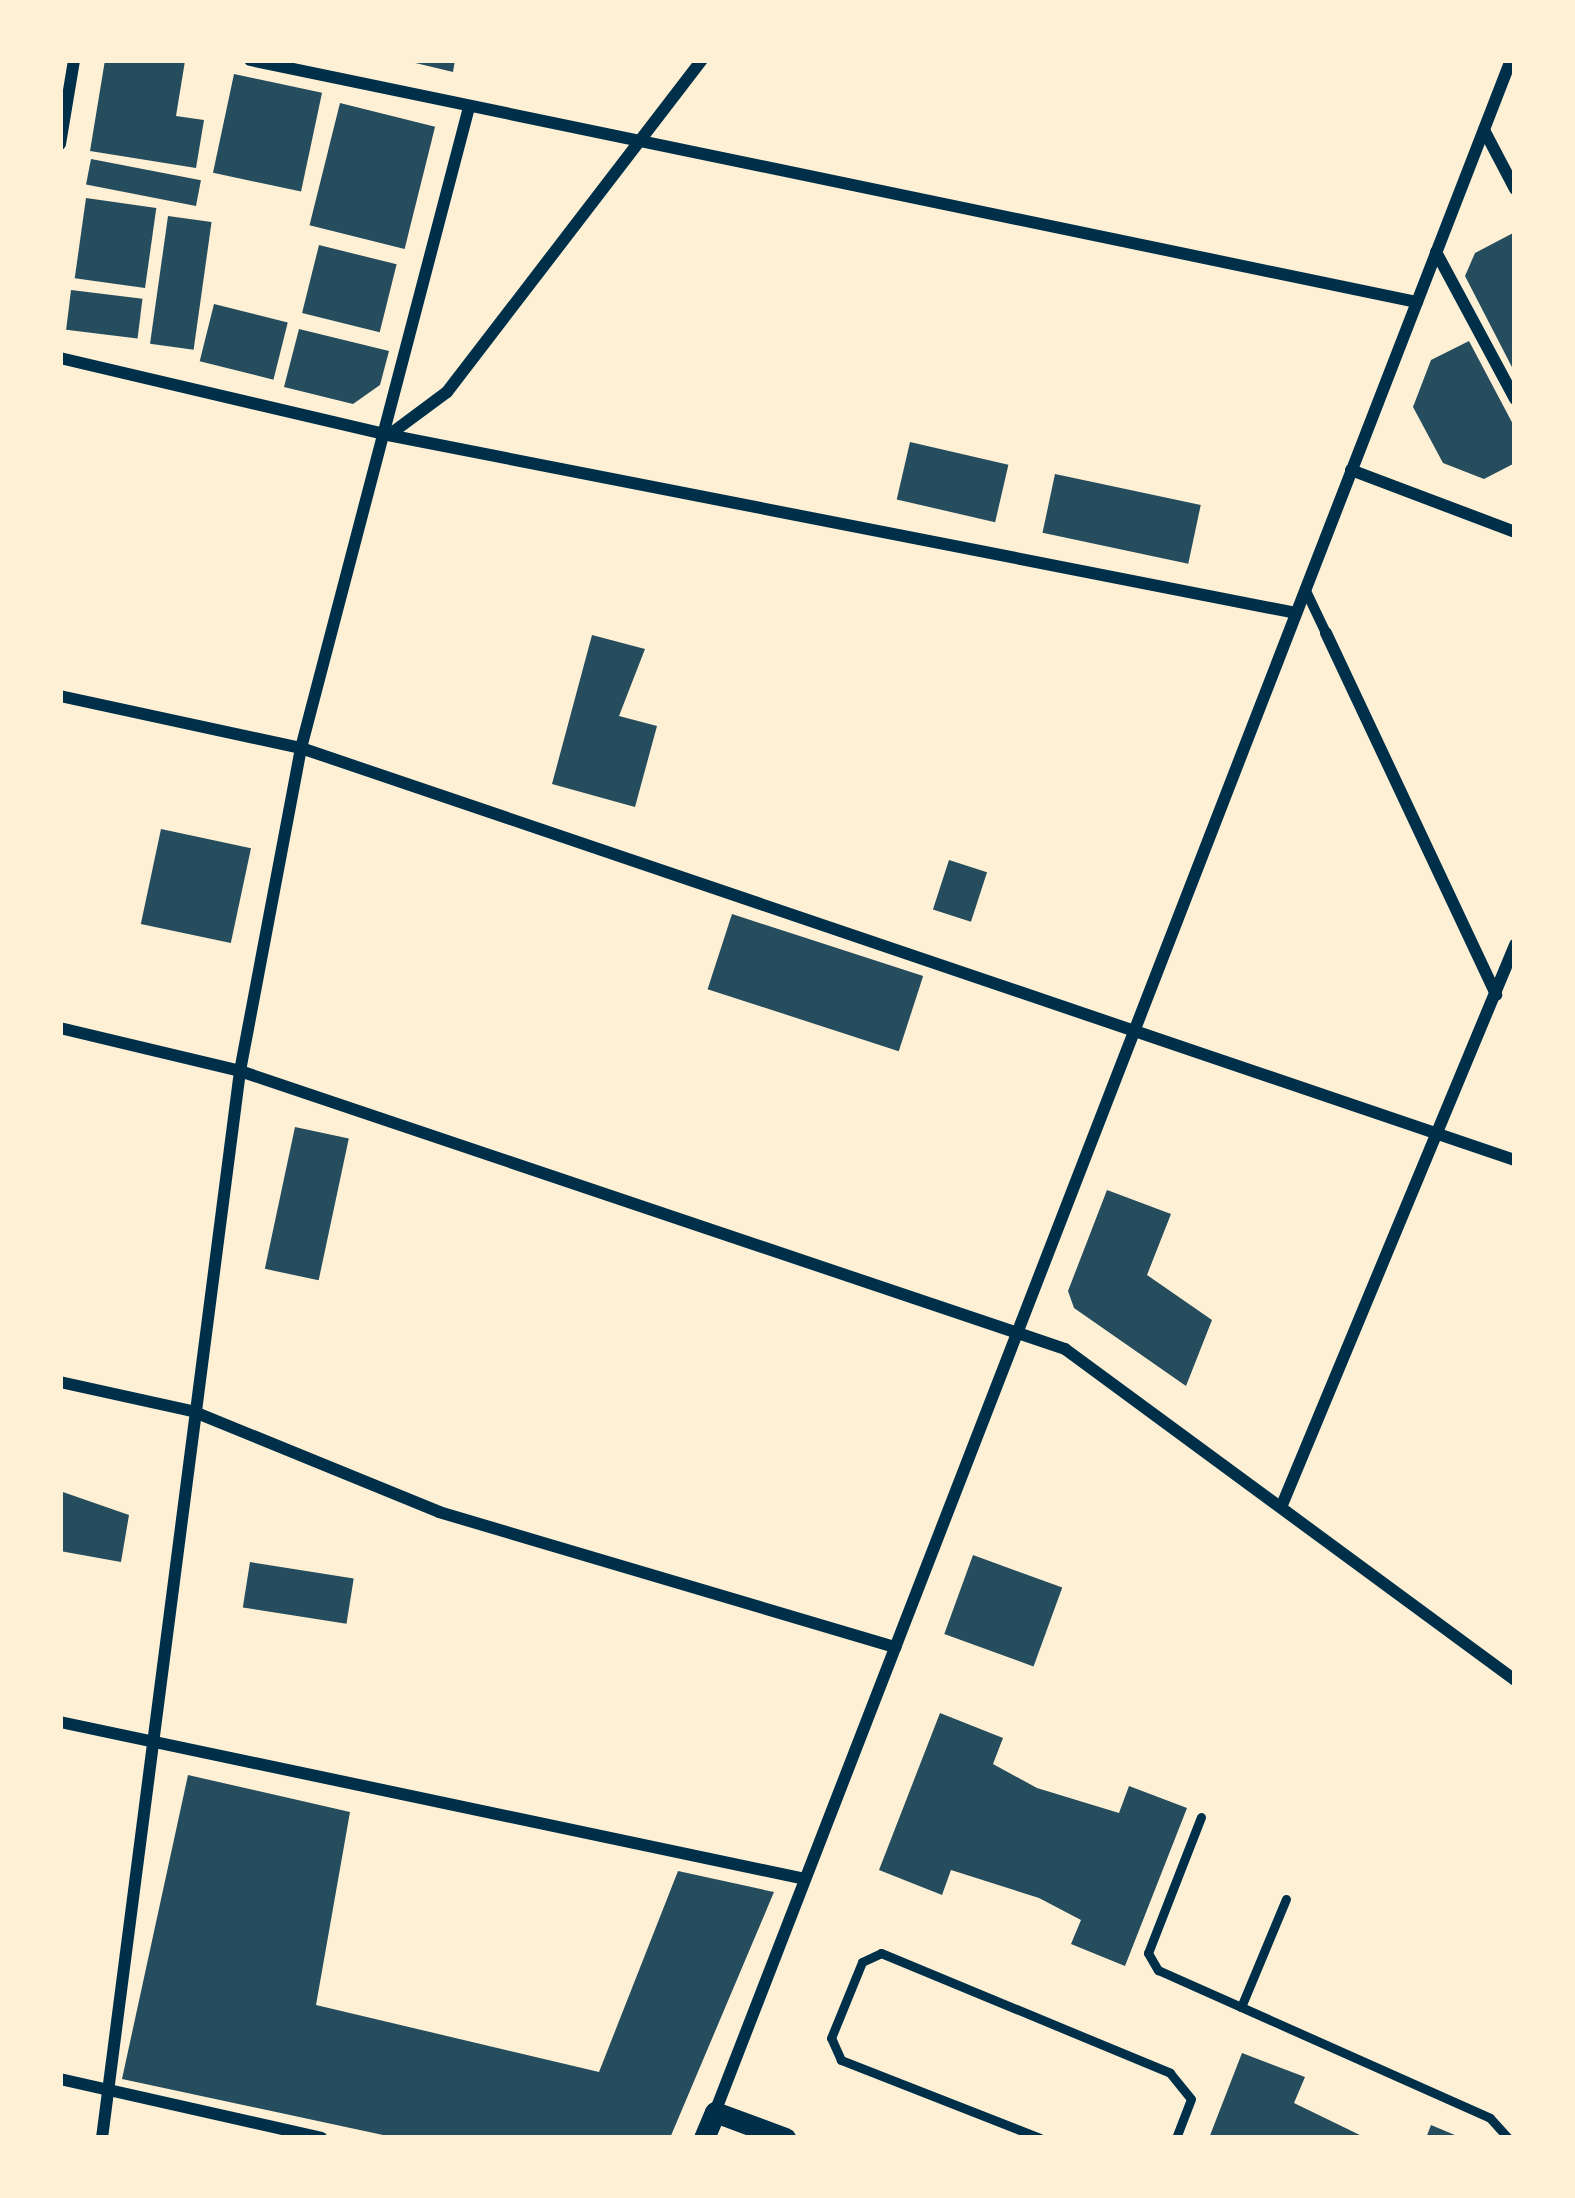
<!DOCTYPE html>
<html>
<head>
<meta charset="utf-8">
<style>
  body { margin:0 }
  #map { position:relative; width:1575px; height:2198px; overflow:hidden; background:#fdf0d5; font-family:"PT Sans Narrow",sans-serif }
  div>[style] { position:absolute }
  .building>* { inset:0; background:#264d5e; transform-origin:0 0 }
  .service>* { height:9px; margin:-4.5px; padding:0 4.5px; transform-origin:4.5px; border-radius:4.5px; background:#003049 }
  .pedestrian>* { height:10px; margin:-5px; padding:0 5px; transform-origin:5px; border-radius:5px; background:#003049 }
  .minor>* { height:12px; margin:-6px; padding:0 6px; transform-origin:6px; border-radius:6px; background:#003049 }
  .tertiary>* { height:21px; margin:-10.5px; padding:0 10.5px; transform-origin:10.5px; border-radius:10.5px; background:#003049 }
  span { translate:-50% -50%; white-space:nowrap; text-align:center; line-height:1.15; -webkit-text-stroke:10px #fdf0d5; paint-order:stroke }
  .frame { position:absolute; inset:0; border:63px solid #fdf0d5; pointer-events:none }
</style>
</head>
<body>
<div id="map">
  <div class="building">
    <i style="clip-path:polygon(105px 60px,185px 61px,176px 116px,204px 120px,196px 168px,90px 151px)"></i>
    <i style="clip-path:polygon(403px 60px,455px 60px,453px 72px)"></i>
    <i style="left:234px;top:74px;width:90px;height:101px;rotate:12deg"></i>
    <i style="left:340px;top:103px;width:98px;height:126px;rotate:14deg"></i>
    <i style="left:91px;top:159px;width:112px;height:26px;rotate:11deg"></i>
    <i style="left:86px;top:198px;width:71px;height:81px;rotate:8deg"></i>
    <i style="left:168px;top:216px;width:44px;height:129px;rotate:8deg"></i>
    <i style="clip-path:polygon(1515px 232px,1515px 373px,1465px 276px,1475px 253px)"></i>
    <i style="left:319px;top:245px;width:80px;height:70px;rotate:14deg"></i>
    <i style="left:71px;top:290px;width:72px;height:40px;rotate:7deg"></i>
    <i style="left:214px;top:304px;width:76px;height:59px;rotate:14deg"></i>
    <i style="clip-path:polygon(299px 329px,389px 351px,380px 385px,353px 404px,284px 387px)"></i>
    <i style="clip-path:polygon(1469px 341px,1515px 428px,1515px 463px,1484px 479px,1443px 463px,1413px 407px,1431px 360px)"></i>
    <i style="left:910px;top:442px;width:101px;height:59px;rotate:13deg"></i>
    <i style="left:1055px;top:474px;width:149px;height:60px;rotate:12deg"></i>
    <i style="clip-path:polygon(592px 635px,645px 649px,619px 716px,657px 726px,635px 807px,552px 784px)"></i>
    <i style="left:161px;top:829px;width:92px;height:97px;rotate:12deg"></i>
    <i style="left:949px;top:860px;width:40px;height:52px;rotate:18deg"></i>
    <i style="left:732px;top:914px;width:201px;height:79px;rotate:18deg"></i>
    <i style="left:295px;top:1127px;width:55px;height:145px;rotate:12deg"></i>
    <i style="clip-path:polygon(1107px 1190px,1171px 1214px,1147px 1275px,1212px 1320px,1186px 1386px,1074px 1308px,1068px 1291px)"></i>
    <i style="clip-path:polygon(60px 1491px,129px 1515px,121px 1562px,60px 1551px)"></i>
    <i style="left:973px;top:1555px;width:95px;height:84px;rotate:20deg"></i>
    <i style="left:250px;top:1562px;width:105px;height:46px;rotate:9deg"></i>
    <i style="clip-path:polygon(940px 1713px,1003px 1738px,993px 1764px,1037px 1788px,1119px 1813px,1129px 1786px,1187px 1808px,1125px 1966px,1071px 1944px,1081px 1920px,1039px 1898px,951px 1870px,942px 1895px,879px 1870px)"></i>
    <i style="clip-path:polygon(188px 1775px,350px 1812px,316px 2005px,599px 2072px,678px 1871px,774px 1892px,670px 2138px,397px 2138px,122px 2079px)"></i>
    <i style="clip-path:polygon(1242px 2053px,1305px 2077px,1294px 2103px,1366px 2138px,1209px 2138px)"></i>
    <i style="clip-path:polygon(1431px 2125px,1462px 2138px,1426px 2138px)"></i>
  </div>
  <div class="service">
    <i style="left:1201px;top:1817px;width:146px;rotate:111.3deg"></i>
    <i style="left:1148px;top:1953px;width:20px;rotate:60deg"></i>
    <i style="left:1158px;top:1970px;width:363px;rotate:24deg"></i>
    <i style="left:1490px;top:2118px;width:27px;rotate:48deg"></i>
    <i style="left:1241px;top:2007px;width:117px;rotate:-67.4deg"></i>
    <i style="left:1040px;top:2138px;width:214px;rotate:-158.6deg"></i>
    <i style="left:841px;top:2060px;width:24px;rotate:-114deg"></i>
    <i style="left:831px;top:2038px;width:82px;rotate:-67.8deg"></i>
    <i style="left:862px;top:1962px;width:21px;rotate:-25deg"></i>
    <i style="left:881px;top:1953px;width:313px;rotate:22.5deg"></i>
    <i style="left:1170px;top:2073px;width:33px;rotate:51deg"></i>
    <i style="left:1191px;top:2099px;width:42px;rotate:111deg"></i>
  </div>
  <div class="pedestrian">
    <i style="left:1305px;top:589px;width:49px;rotate:64.5deg"></i>
  </div>
  <div class="minor">
    <i style="left:250px;top:60px;width:1192px;rotate:11.72deg"></i>
    <i style="left:1484px;top:130px;width:67px;rotate:62.3deg"></i>
    <i style="left:60px;top:144px;width:85px;rotate:-80.5deg"></i>
    <i style="left:1436px;top:252px;width:167px;rotate:61.7deg"></i>
    <i style="left:60px;top:358px;width:337px;rotate:13.2deg"></i>
    <i style="left:388px;top:435px;width:925px;rotate:11.09deg"></i>
    <i style="left:389px;top:435px;width:72px;rotate:-36.6deg"></i>
    <i style="left:447px;top:392px;width:419px;rotate:-52.5deg"></i>
    <i style="left:1351px;top:470px;width:175px;rotate:20.7deg"></i>
    <i style="left:1326px;top:633px;width:400px;rotate:64.8deg"></i>
    <i style="left:60px;top:696px;width:247px;rotate:12.2deg"></i>
    <i style="left:301px;top:748px;width:1282px;rotate:18.75deg"></i>
    <i style="left:60px;top:1028px;width:185px;rotate:13.4deg"></i>
    <i style="left:240px;top:1071px;width:871px;rotate:18.62deg"></i>
    <i style="left:1065px;top:1349px;width:559px;rotate:36.34deg"></i>
    <i style="left:60px;top:1382px;width:135px;rotate:12.4deg"></i>
    <i style="left:192px;top:1411px;width:267px;rotate:22.2deg"></i>
    <i style="left:439px;top:1512px;width:476px;rotate:16.5deg"></i>
    <i style="left:1282px;top:1505px;width:607px;rotate:-67.41deg"></i>
    <i style="left:60px;top:1722px;width:761px;rotate:11.9deg"></i>
    <i style="left:60px;top:2079px;width:268px;rotate:12.7deg"></i>
    <i style="left:715px;top:2112px;width:2201px;rotate:-68.8deg"></i>
    <i style="left:102px;top:2138px;width:1076px;rotate:-82.63deg"></i>
    <i style="left:240px;top:1071px;width:329px;rotate:-79.3deg"></i>
    <i style="left:301px;top:748px;width:663px;rotate:-75.31deg"></i>
  </div>
  <div class="tertiary">
    <i style="left:704px;top:2138px;width:28px;rotate:-67deg"></i>
    <i style="left:715px;top:2112px;width:75px;rotate:20.4deg"></i>
  </div>
  <div class="frame"></div>
</div>
</body>
</html>
